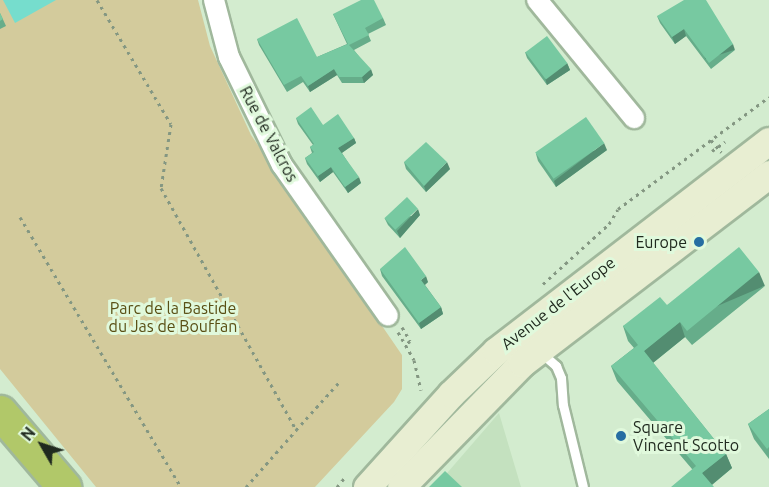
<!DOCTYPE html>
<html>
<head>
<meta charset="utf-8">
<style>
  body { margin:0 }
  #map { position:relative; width:769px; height:487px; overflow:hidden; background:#d3eccf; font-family:Ubuntu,sans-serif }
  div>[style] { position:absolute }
  .built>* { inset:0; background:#c4e1bf }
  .green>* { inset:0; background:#d3cb9c }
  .water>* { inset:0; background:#76ddcd }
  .path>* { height:3px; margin-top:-1.5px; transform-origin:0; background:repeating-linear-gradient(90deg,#849782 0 3px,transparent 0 7.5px) }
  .roads { filter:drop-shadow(2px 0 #a0b89c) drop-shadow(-2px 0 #a0b89c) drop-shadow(0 2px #a0b89c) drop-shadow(0 -2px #a0b89c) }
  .lane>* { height:9px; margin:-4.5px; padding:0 4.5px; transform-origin:4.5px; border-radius:4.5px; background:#fff }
  .street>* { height:20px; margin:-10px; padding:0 10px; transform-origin:10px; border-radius:10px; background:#fff }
  .secondary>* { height:27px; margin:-13.5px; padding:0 13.5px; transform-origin:13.5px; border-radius:13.5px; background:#e8eed2 }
  .highway>* { height:33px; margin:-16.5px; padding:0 16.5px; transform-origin:16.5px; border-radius:16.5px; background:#b1c869 }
  .wall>* { inset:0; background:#66ad8a }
  .shaded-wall>* { inset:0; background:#538d71; transform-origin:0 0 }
  .building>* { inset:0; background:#77c9a1; transform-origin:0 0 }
  .dots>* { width:16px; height:16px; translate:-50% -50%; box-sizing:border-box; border:3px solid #e0f9dc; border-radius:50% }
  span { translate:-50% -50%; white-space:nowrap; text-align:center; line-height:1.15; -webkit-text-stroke:6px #e0f9dc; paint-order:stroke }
  .street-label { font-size:16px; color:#202a1f }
  .poi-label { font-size:16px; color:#202a1f }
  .right { translate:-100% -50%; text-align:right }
  .left { translate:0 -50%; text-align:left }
  .park-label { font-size:16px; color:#594f14 }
  .north { position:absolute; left:12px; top:415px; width:60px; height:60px; -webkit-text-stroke:4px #e0f9dc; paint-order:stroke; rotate:309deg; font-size:16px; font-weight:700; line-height:24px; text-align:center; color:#202a1f }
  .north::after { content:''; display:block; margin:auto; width:21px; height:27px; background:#202a1f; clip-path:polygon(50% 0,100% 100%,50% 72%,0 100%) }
</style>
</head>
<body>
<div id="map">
  <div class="built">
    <i style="clip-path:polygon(499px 413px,521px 487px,435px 487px)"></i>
  </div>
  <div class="green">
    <i style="clip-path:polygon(0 0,198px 0,210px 46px,251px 135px,402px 355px,402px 389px,394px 402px,315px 487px,96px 487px,0 369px)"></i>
  </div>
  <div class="water">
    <i style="clip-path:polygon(3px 0,56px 0,15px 23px)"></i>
  </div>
  <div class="path">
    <i style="left:97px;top:0;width:144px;rotate:59.2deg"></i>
    <i style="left:171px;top:124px;width:65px;rotate:98.9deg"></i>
    <i style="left:161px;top:188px;width:277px;rotate:60.8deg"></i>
    <i style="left:296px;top:430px;width:67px;rotate:-48deg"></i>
    <i style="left:711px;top:140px;width:16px;rotate:50deg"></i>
    <i style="left:712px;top:151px;width:16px;rotate:-35deg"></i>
    <i style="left:20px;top:217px;width:314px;rotate:59.2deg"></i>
    <i style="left:543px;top:284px;width:89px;rotate:-42.3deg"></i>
    <i style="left:609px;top:224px;width:17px;rotate:-59deg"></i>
    <i style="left:618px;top:209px;width:188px;rotate:-36.6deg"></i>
    <i style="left:402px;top:327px;width:16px;rotate:60deg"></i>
    <i style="left:410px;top:341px;width:6px;rotate:141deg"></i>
    <i style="left:398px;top:332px;width:32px;rotate:60deg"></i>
    <i style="left:414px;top:360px;width:31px;rotate:77deg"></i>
    <i style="left:246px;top:487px;width:76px;rotate:-48.7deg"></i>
    <i style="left:337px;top:487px;width:14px;rotate:-51deg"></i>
  </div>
  <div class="roads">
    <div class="lane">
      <i style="left:539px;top:351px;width:23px;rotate:41deg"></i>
      <i style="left:556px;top:366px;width:13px;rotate:67deg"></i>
      <i style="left:561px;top:378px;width:27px;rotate:86deg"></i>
      <i style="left:563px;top:405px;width:84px;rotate:76.3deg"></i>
    </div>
    <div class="street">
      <i style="left:214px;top:0;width:59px;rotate:75.3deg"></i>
      <i style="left:229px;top:57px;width:120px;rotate:63.9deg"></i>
      <i style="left:282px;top:165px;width:184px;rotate:54.9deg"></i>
      <i style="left:537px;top:0;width:153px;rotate:50.6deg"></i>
    </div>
    <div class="secondary">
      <i style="left:367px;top:487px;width:125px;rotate:-47.9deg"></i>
      <i style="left:451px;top:394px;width:62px;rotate:-43.7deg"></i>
      <i style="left:496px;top:351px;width:344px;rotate:-37.6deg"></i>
      <i style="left:401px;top:487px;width:173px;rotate:-45.7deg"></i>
      <i style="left:522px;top:363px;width:311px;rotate:-37.4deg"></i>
    </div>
    <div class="highway">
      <i style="left:0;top:412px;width:99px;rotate:49.5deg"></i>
    </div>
  </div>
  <div class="wall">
    <i style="clip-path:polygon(0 13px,6px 26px,0 29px)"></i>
    <i style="clip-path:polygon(333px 14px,383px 18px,386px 25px,368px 34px,371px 41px,354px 50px,373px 75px,364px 83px,342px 83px,337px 75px,310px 92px,303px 82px,287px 92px,259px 45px,257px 39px,317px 57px,347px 44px)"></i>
    <i style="clip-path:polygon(657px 16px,735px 50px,711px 69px,686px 36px,675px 44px,660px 23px)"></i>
    <i style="clip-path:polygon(525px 52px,567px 63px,570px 70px,547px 85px,527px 58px)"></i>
    <i style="clip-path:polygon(296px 118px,323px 125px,354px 138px,356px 143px,342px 153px,361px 183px,348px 193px,333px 172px,320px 182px,307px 164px,305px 158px,312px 153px,310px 147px,313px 145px,298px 124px)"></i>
    <i style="clip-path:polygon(607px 150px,556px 187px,538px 161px,536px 154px)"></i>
    <i style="clip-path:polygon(404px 162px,450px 169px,426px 192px,406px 169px)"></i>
    <i style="clip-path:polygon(420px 215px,400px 238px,388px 225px,385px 219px)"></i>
    <i style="clip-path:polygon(380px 269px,428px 282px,425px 285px,441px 307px,443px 314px,421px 329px,382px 276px)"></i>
    <i style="clip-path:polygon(765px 286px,692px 345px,685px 337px,653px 363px,726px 454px,732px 468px,712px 485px,692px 469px,617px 381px,611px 366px,634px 348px,628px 341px,623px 326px,667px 305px)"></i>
    <i style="clip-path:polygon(769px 409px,769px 459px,754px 439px,748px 424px)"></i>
  </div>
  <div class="shaded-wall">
    <i style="clip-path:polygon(684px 29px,686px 36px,675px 44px,672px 37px)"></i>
    <i style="left:733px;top:44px;width:6px;height:31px;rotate:72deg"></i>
    <i style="clip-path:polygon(567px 63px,570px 70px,547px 85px,545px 78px)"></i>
    <i style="clip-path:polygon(334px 69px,337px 75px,310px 92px,308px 86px)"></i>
    <i style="clip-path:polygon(371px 69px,373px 75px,364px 83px,362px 77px)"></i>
    <i style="clip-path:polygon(354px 138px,356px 143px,340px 154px,338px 148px)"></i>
    <i style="clip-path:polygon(604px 143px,607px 150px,556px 187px,554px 181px)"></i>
    <i style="clip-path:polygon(447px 162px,450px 169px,426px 192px,424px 186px)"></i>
    <i style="clip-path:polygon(331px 167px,333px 172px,320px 182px,318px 176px)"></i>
    <i style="clip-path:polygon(359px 177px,361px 183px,348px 193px,345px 187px)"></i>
    <i style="clip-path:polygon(418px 209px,420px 215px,400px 238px,397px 231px)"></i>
    <i style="left:759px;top:272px;width:15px;height:93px;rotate:67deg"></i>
    <i style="clip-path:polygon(426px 276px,428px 282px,423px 286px,421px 280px)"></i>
    <i style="clip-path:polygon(441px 307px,443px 314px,421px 329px,419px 323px)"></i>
    <i style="clip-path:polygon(680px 322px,685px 337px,649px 366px,644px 351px)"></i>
    <i style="clip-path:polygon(726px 454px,732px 468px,709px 487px,702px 473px)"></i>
  </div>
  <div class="building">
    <i style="clip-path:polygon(361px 0,374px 0,383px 18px,365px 28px,369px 35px,349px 45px,371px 69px,362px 77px,339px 77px,334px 69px,308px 86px,301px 76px,284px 85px,257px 39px,297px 18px,317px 57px,348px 44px,333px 14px)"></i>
    <i style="clip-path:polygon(684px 0,706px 0,733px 44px,709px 63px,684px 29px,672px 37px,657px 16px)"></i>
    <i style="clip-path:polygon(0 13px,3px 19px,0 21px)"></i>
    <i style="left:547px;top:36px;width:34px;height:27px;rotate:53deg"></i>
    <i style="clip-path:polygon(311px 107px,323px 125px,338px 114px,354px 138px,338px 148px,359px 177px,345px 187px,331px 167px,318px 176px,305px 158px,314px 152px,310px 147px,314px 144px,296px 118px)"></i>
    <i style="left:586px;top:117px;width:32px;height:62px;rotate:55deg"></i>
    <i style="clip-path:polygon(426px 142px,447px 162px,424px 186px,404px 162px)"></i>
    <i style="left:407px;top:197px;width:16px;height:31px;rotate:47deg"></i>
    <i style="clip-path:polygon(405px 247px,426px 276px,421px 280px,441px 307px,419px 323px,380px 269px)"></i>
    <i style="clip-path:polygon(739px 247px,759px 272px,687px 331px,680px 322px,644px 351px,726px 454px,702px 473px,714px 487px,671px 487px,696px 466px,611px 366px,638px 345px,623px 326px,660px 297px,667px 305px)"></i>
    <i style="clip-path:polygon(769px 409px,769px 447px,767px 449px,748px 424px)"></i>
    <i style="clip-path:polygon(445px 471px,462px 487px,429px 487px)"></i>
  </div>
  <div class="dots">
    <i style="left:699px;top:242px;background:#266ea2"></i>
    <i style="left:621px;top:436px;background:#266ea2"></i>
  </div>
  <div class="street-label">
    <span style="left:269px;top:134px;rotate:62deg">Rue de Valcros</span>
    <span style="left:558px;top:303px;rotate:-38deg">Avenue de l'Europe</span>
  </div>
  <div class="poi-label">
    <span class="right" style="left:687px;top:242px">Europe</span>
    <span class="left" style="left:633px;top:436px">Square<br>Vincent Scotto</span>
  </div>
  <div class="park-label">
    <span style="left:173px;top:317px">Parc de la Bastide<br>du Jas de Bouffan</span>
  </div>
  <div class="north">N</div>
</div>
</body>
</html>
